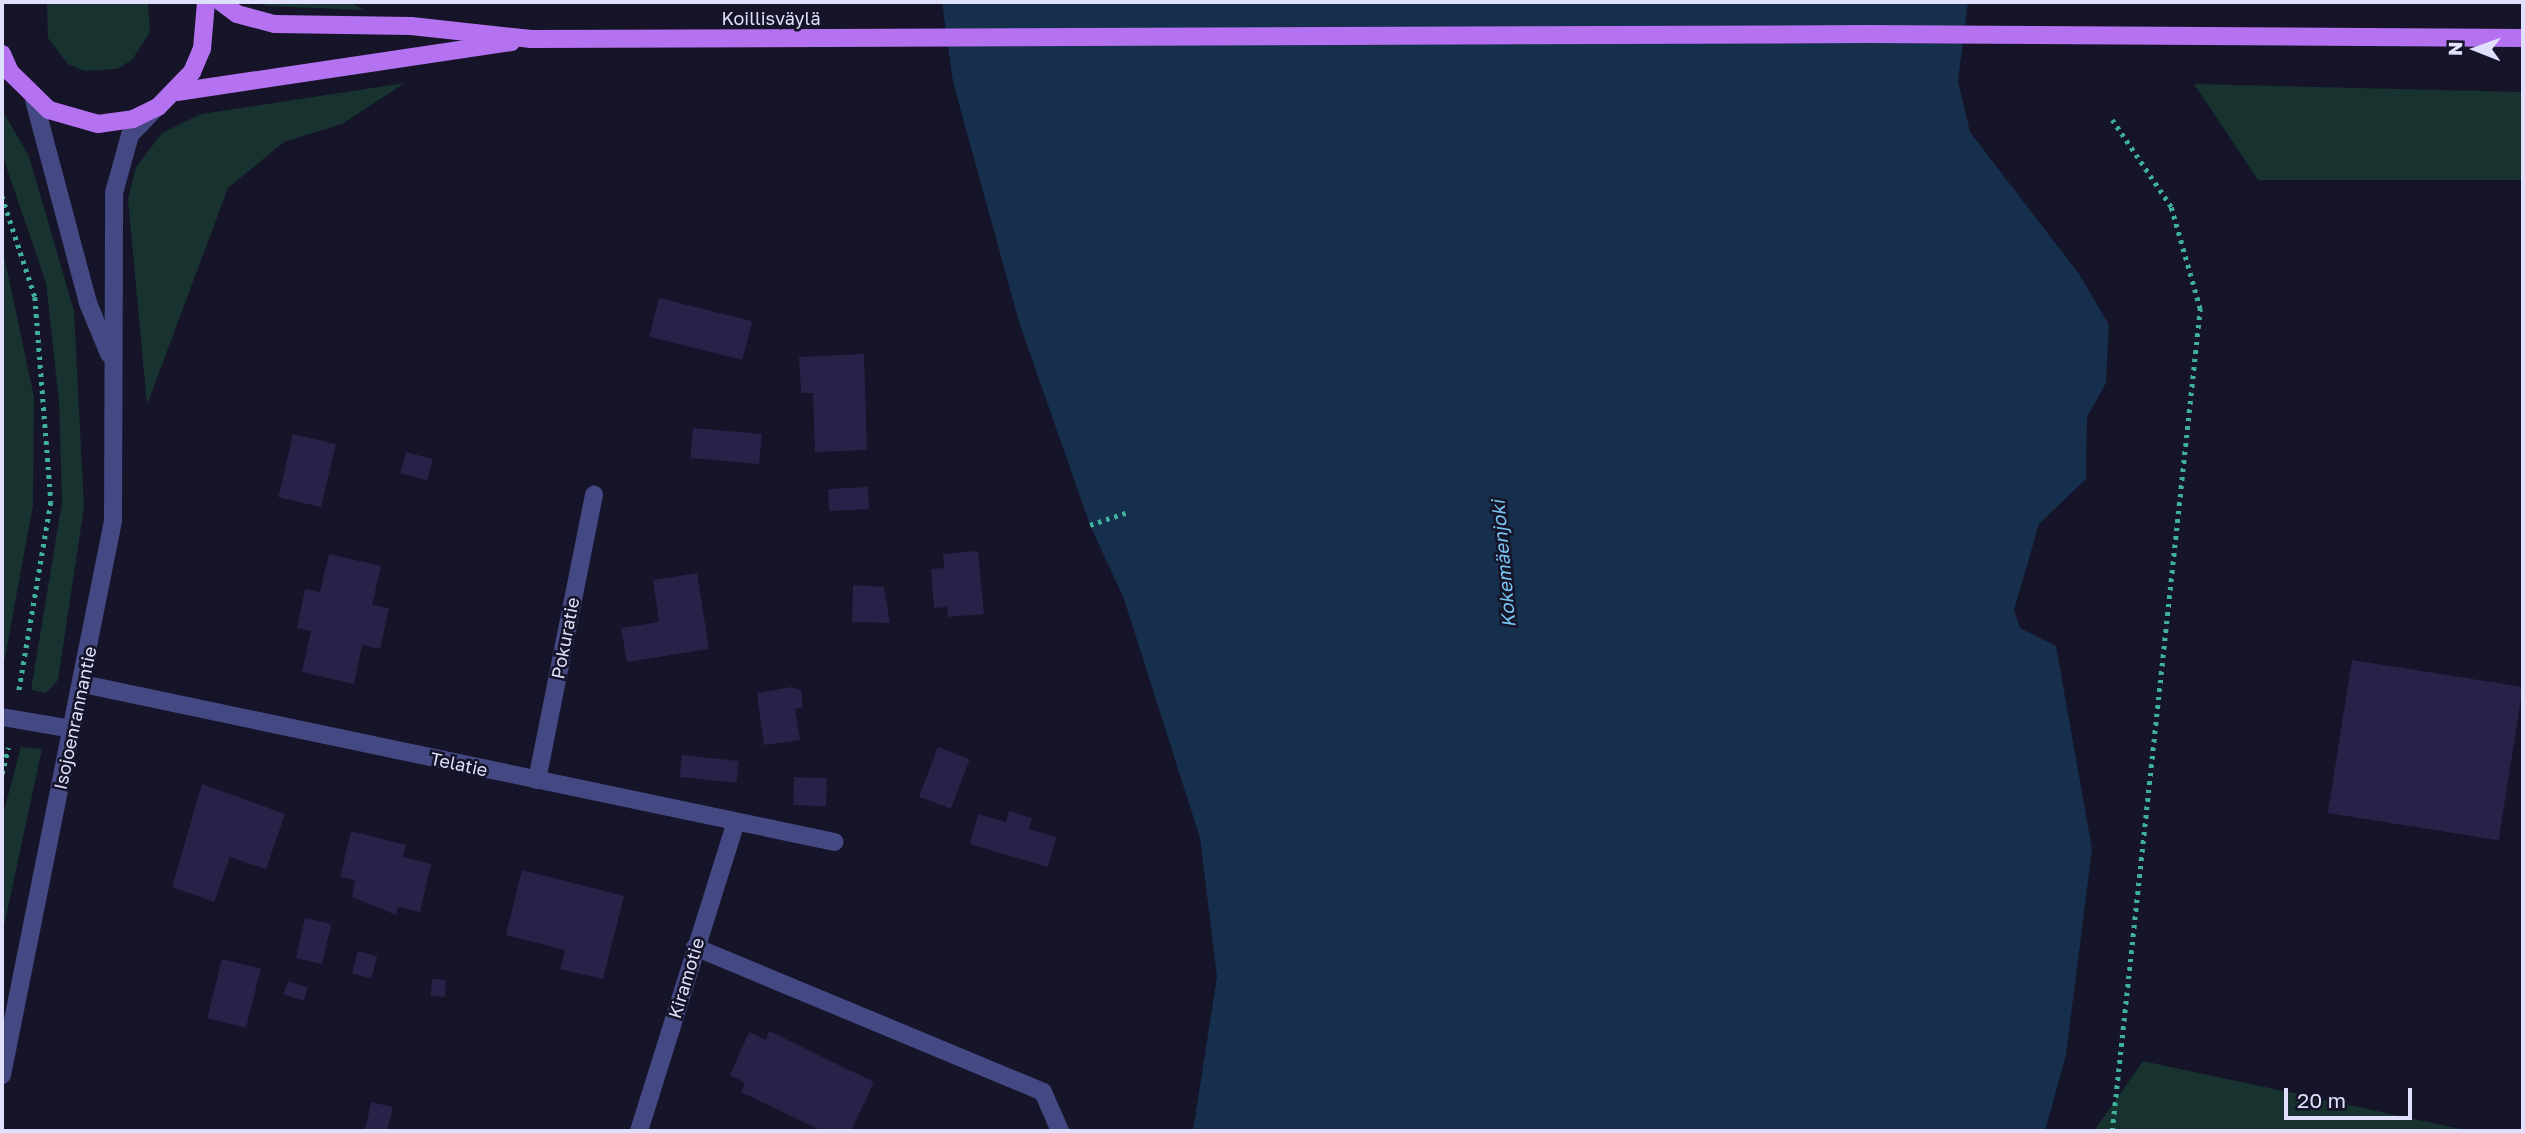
<!DOCTYPE html>
<html>
<head>
<meta charset="utf-8">
<style>
  body { margin:0 }
  #map { position:relative; width:2525px; height:1133px; overflow:hidden; background:#151429; font-family:"Golos Text",sans-serif }
  div>[style] { position:absolute }
  .green>* { inset:0; background:#17322f }
  .water>* { inset:0; background:#152f4c }
  .building>* { inset:0; background:#262248; transform-origin:0 0 }
  .path>* { height:4.5px; margin-top:-2.25px; transform-origin:0; background:repeating-linear-gradient(90deg,#3fb09e 0 3.5px,transparent 0 8.5px) }
  .minor>* { height:18px; margin:-9px; padding:0 9px; transform-origin:9px; border-radius:9px; background:#444883 }
  .major>* { height:18px; margin:-9px; padding:0 9px; transform-origin:9px; border-radius:9px; background:#b472f0 }
  span { translate:-50% -50%; white-space:nowrap; text-align:center; line-height:1.15; -webkit-text-stroke:5px #151429; paint-order:stroke }
  .street-label { font-size:18px; color:#e0dffc }
  .water-label { font-size:19px; color:#79c5f0; font-style:italic }
  .frame { position:absolute; inset:0; border:4px solid #e0dffc; pointer-events:none }
  .north { position:absolute; left:2441px; top:14px; width:70px; height:70px; -webkit-text-stroke:5px #151429; paint-order:stroke; rotate:271deg; font-size:19px; font-weight:700; line-height:28px; text-align:center; color:#e0dffc }
  .north::after { content:''; display:block; margin:auto; width:24px; height:32px; background:#e0dffc; clip-path:polygon(50% 0,100% 100%,50% 72%,0 100%) }
  .scale { position:absolute; left:2284px; top:1088px; width:128px; height:32px; box-sizing:border-box; border:4px solid #e0dffc; border-top:0; padding-left:9px; font-size:21px; line-height:24px; white-space:nowrap; color:#e0dffc; -webkit-text-stroke:5px #151429; paint-order:stroke }
</style>
</head>
<body>
<div id="map">
  <div class="green">
    <i style="clip-path:polygon(47px 2px,148px 2px,150px 32px,132px 60px,117px 69px,84px 71px,68px 64px,48px 38px)"></i>
    <i style="clip-path:polygon(260px 2px,350px 2px,364px 10px,266px 6px)"></i>
    <i style="clip-path:polygon(405px 83px,342px 124px,284px 142px,228px 188px,147px 405px,128px 199px,136px 167px,162px 133px,201px 114px)"></i>
    <i style="clip-path:polygon(2194px 84px,2523px 92px,2523px 180px,2258px 180px)"></i>
    <i style="clip-path:polygon(2px 110px,29px 156px,74px 311px,84px 507px,58px 680px,46px 693px,31px 690px,62px 502px,59px 402px,46px 283px,2px 154px)"></i>
    <i style="clip-path:polygon(2px 246px,34px 397px,33px 505px,2px 674px)"></i>
    <i style="clip-path:polygon(21px 747px,42px 749px,2px 935px,2px 818px)"></i>
    <i style="clip-path:polygon(2143px 1061px,2470px 1131px,2094px 1131px)"></i>
  </div>
  <div class="water">
    <i style="clip-path:polygon(942px 2px,1968px 2px,1958px 81px,1970px 132px,2079px 274px,2109px 325px,2106px 383px,2087px 417px,2086px 479px,2039px 524px,2014px 610px,2020px 628px,2056px 646px,2092px 849px,2066px 1055px,2045px 1131px,1193px 1131px,1217px 977px,1200px 838px,1124px 599px,1090px 525px,1019px 322px,953px 82px)"></i>
  </div>
  <div class="building">
    <i style="left:659px;top:298px;width:96px;height:40px;rotate:14deg"></i>
    <i style="clip-path:polygon(864px 354px,867px 450px,815px 452px,813px 393px,801px 393px,799px 357px)"></i>
    <i style="left:693px;top:428px;width:69px;height:30px;rotate:5deg"></i>
    <i style="left:293px;top:434px;width:44px;height:65px;rotate:13deg"></i>
    <i style="left:406px;top:452px;width:28px;height:22px;rotate:15deg"></i>
    <i style="left:868px;top:487px;width:22px;height:40px;rotate:87deg"></i>
    <i style="clip-path:polygon(978px 551px,984px 614px,948px 617px,947px 607px,934px 608px,931px 569px,944px 568px,943px 554px)"></i>
    <i style="clip-path:polygon(329px 554px,381px 566px,372px 605px,389px 608px,380px 649px,362px 645px,354px 684px,302px 672px,311px 631px,297px 628px,305px 589px,320px 592px)"></i>
    <i style="clip-path:polygon(697px 573px,709px 649px,627px 662px,621px 628px,659px 622px,653px 580px)"></i>
    <i style="clip-path:polygon(853px 585px,884px 587px,890px 623px,852px 622px)"></i>
    <i style="left:2352px;top:660px;width:173px;height:155px;rotate:9deg"></i>
    <i style="clip-path:polygon(792px 687px,801px 690px,803px 707px,795px 709px,800px 740px,764px 745px,757px 693px)"></i>
    <i style="left:938px;top:747px;width:34px;height:53px;rotate:21deg"></i>
    <i style="left:682px;top:755px;width:57px;height:22px;rotate:6deg"></i>
    <i style="left:794px;top:777px;width:33px;height:28px;rotate:2deg"></i>
    <i style="clip-path:polygon(202px 784px,285px 814px,266px 869px,230px 857px,214px 902px,172px 887px)"></i>
    <i style="clip-path:polygon(1009px 811px,1032px 818px,1029px 829px,1056px 837px,1048px 867px,970px 844px,978px 814px,1006px 822px)"></i>
    <i style="clip-path:polygon(351px 831px,406px 845px,403px 857px,431px 864px,420px 912px,398px 907px,396px 915px,352px 897px,355px 880px,340px 877px)"></i>
    <i style="clip-path:polygon(522px 870px,624px 896px,603px 979px,560px 969px,565px 950px,506px 935px)"></i>
    <i style="left:305px;top:918px;width:27px;height:41px;rotate:13deg"></i>
    <i style="left:358px;top:951px;width:20px;height:23px;rotate:15deg"></i>
    <i style="left:222px;top:959px;width:40px;height:61px;rotate:14deg"></i>
    <i style="left:432px;top:979px;width:14px;height:17px;rotate:4deg"></i>
    <i style="left:288px;top:981px;width:21px;height:14px;rotate:19deg"></i>
    <i style="clip-path:polygon(769px 1031px,874px 1082px,851px 1131px,822px 1131px,741px 1092px,745px 1083px,730px 1075px,749px 1032px,766px 1040px)"></i>
    <i style="clip-path:polygon(371px 1102px,393px 1107px,387px 1131px,365px 1131px)"></i>
  </div>
  <div class="path">
    <i style="left:2px;top:196px;width:106px;rotate:71.9deg"></i>
    <i style="left:35px;top:297px;width:206px;rotate:85.5deg"></i>
    <i style="left:51px;top:502px;width:192px;rotate:99.6deg"></i>
    <i style="left:1090px;top:525px;width:40px;rotate:-18.9deg"></i>
    <i style="left:2px;top:774px;width:27px;rotate:-77deg"></i>
    <i style="left:2112px;top:1131px;width:827px;rotate:-83.89deg"></i>
    <i style="left:2200px;top:309px;width:106px;rotate:-105.9deg"></i>
    <i style="left:2171px;top:207px;width:105px;rotate:-124.1deg"></i>
  </div>
  <div class="minor">
    <i style="left:34px;top:100px;width:210px;rotate:75.1deg"></i>
    <i style="left:88px;top:303px;width:55px;rotate:67.6deg"></i>
    <i style="left:83px;top:684px;width:768px;rotate:11.87deg"></i>
    <i style="left:2px;top:717px;width:72px;rotate:9.6deg"></i>
    <i style="left:537px;top:780px;width:291px;rotate:-78.7deg"></i>
    <i style="left:695px;top:947px;width:377px;rotate:22.6deg"></i>
    <i style="left:1043px;top:1092px;width:43px;rotate:66.4deg"></i>
    <i style="left:2px;top:1075px;width:565px;rotate:-78.67deg"></i>
    <i style="left:113px;top:521px;width:328px;rotate:-89.8deg"></i>
    <i style="left:114px;top:193px;width:60px;rotate:-74.6deg"></i>
    <i style="left:130px;top:135px;width:36px;rotate:-46deg"></i>
    <i style="left:639px;top:1131px;width:321px;rotate:-72.6deg"></i>
  </div>
  <div class="major">
    <i style="left:221px;top:2px;width:20px;rotate:37deg"></i>
    <i style="left:237px;top:14px;width:39px;rotate:15deg"></i>
    <i style="left:275px;top:24px;width:136px;rotate:0.8deg"></i>
    <i style="left:411px;top:26px;width:121px;rotate:6.2deg"></i>
    <i style="left:531px;top:39px;width:1337px;rotate:-0.21deg"></i>
    <i style="left:1868px;top:34px;width:655px;rotate:0.35deg"></i>
    <i style="left:2px;top:54px;width:20px;rotate:66deg"></i>
    <i style="left:10px;top:72px;width:54px;rotate:44.3deg"></i>
    <i style="left:49px;top:110px;width:51px;rotate:15.9deg"></i>
    <i style="left:98px;top:124px;width:35px;rotate:-8deg"></i>
    <i style="left:133px;top:119px;width:28px;rotate:-26deg"></i>
    <i style="left:158px;top:107px;width:49px;rotate:-45.8deg"></i>
    <i style="left:192px;top:72px;width:25px;rotate:-67deg"></i>
    <i style="left:202px;top:49px;width:47px;rotate:-85.1deg"></i>
    <i style="left:177px;top:92px;width:338px;rotate:-8.5deg"></i>
  </div>
  <div class="street-label">
    <span style="left:771px;top:18px">Koillisväylä</span>
    <span style="left:565px;top:638px;rotate:-79deg">Pokuratie</span>
    <span style="left:75px;top:718px;rotate:-78deg">Isojoenrannantie</span>
    <span style="left:459px;top:764px;rotate:12deg">Telatie</span>
    <span style="left:686px;top:978px;rotate:-73deg">Kiramotie</span>
  </div>
  <div class="water-label">
    <span style="left:1503px;top:564px;rotate:-95deg">Kokemäenjoki</span>
  </div>
  <div class="frame"></div>
  <div class="north">N</div>
  <div class="scale">20 m</div>
</div>
</body>
</html>
